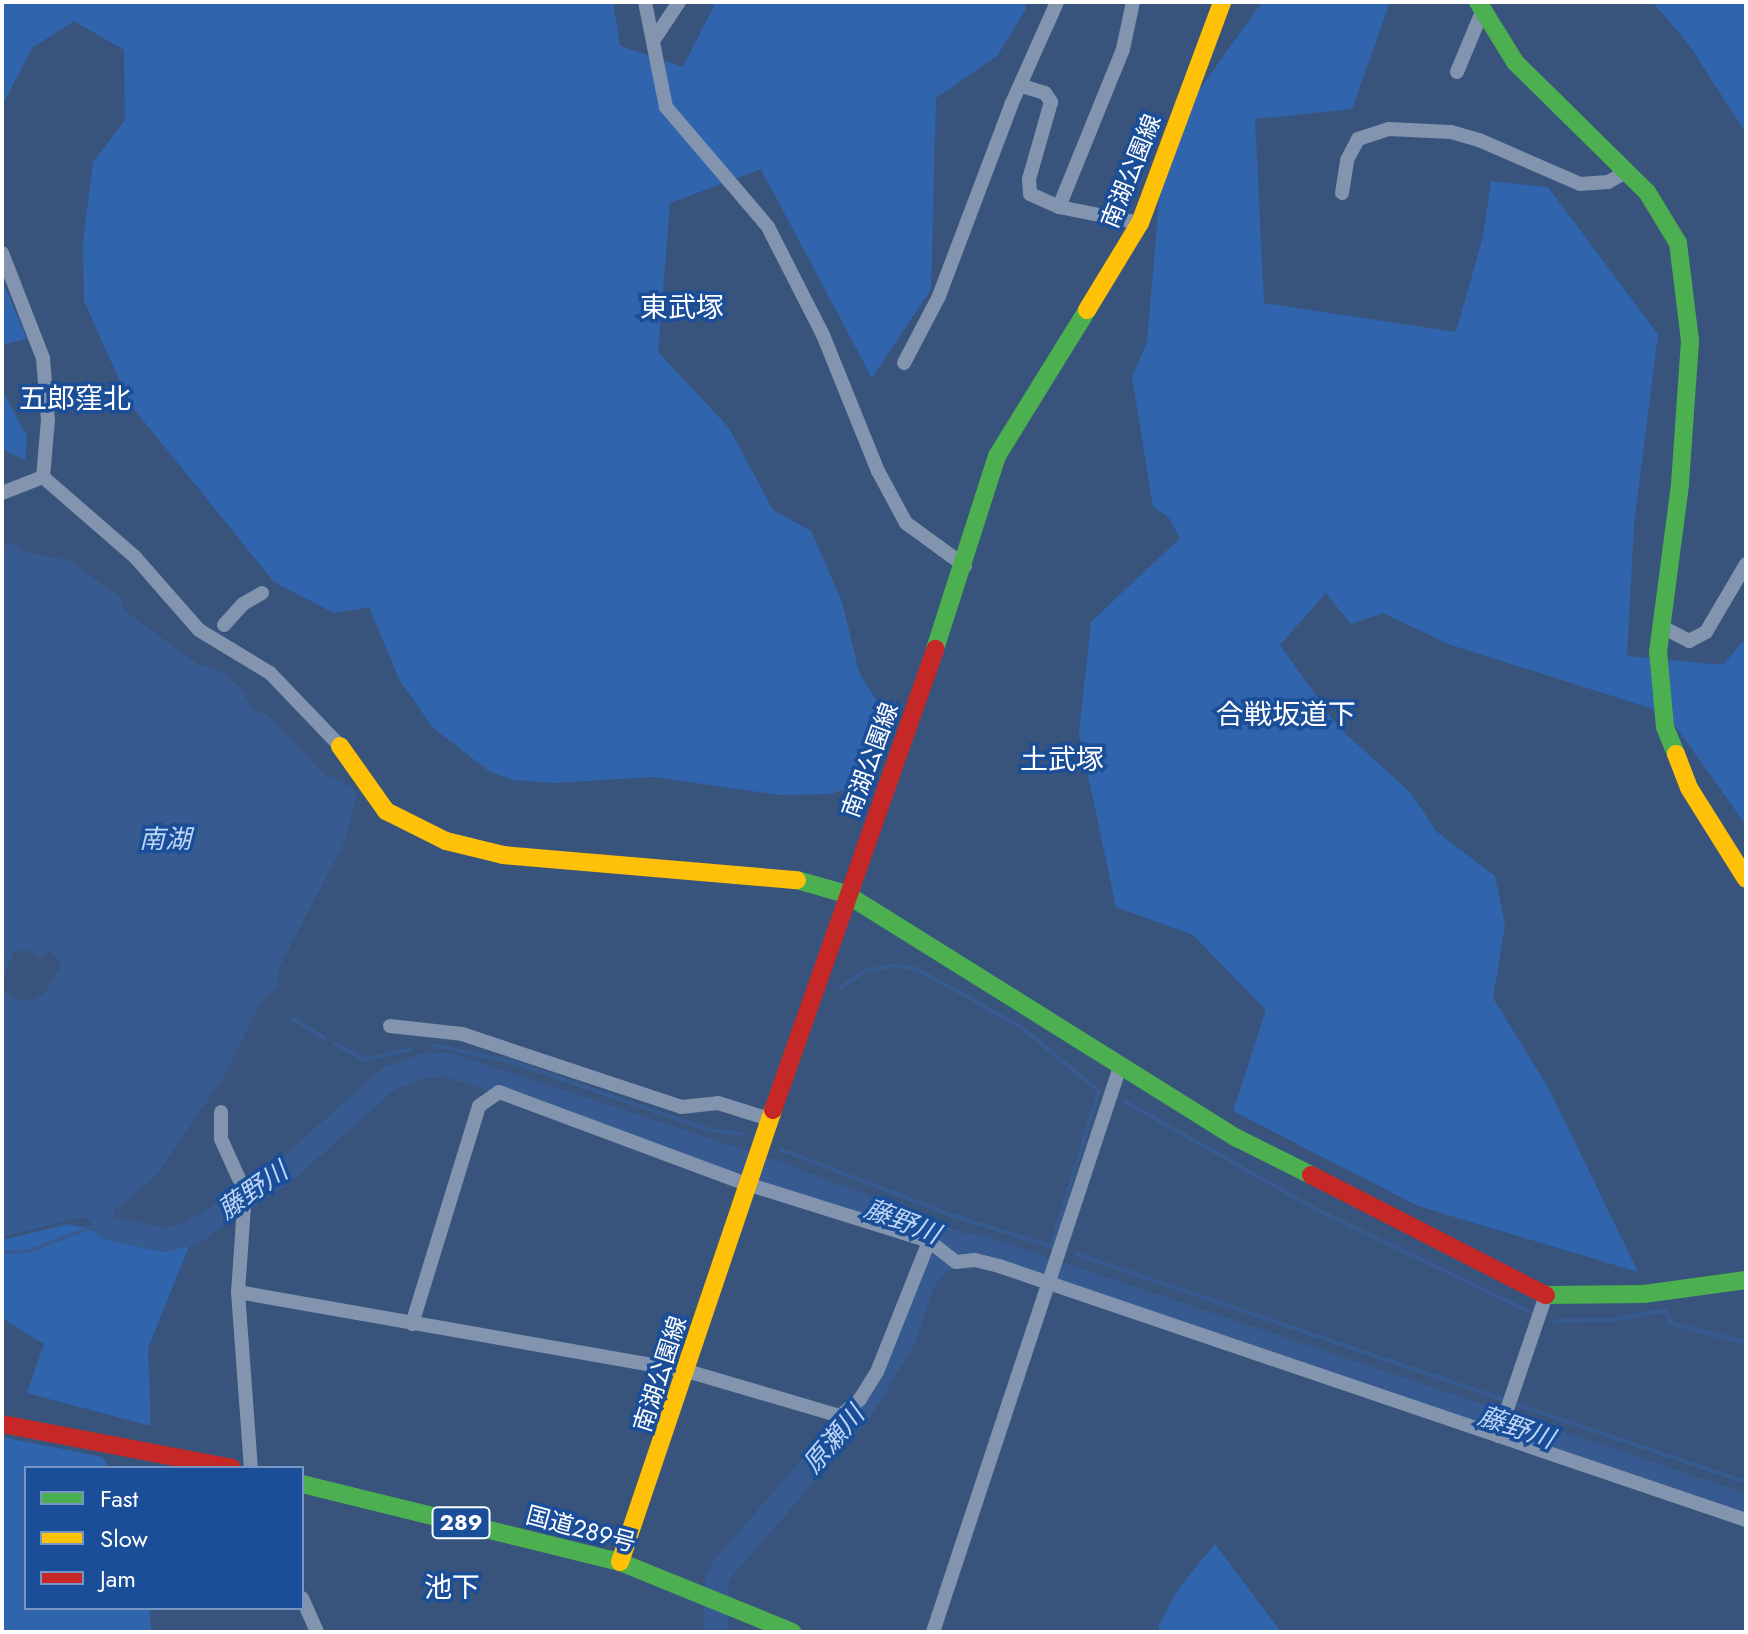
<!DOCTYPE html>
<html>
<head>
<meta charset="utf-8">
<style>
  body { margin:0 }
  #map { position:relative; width:1748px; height:1634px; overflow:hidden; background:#38547c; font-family:Jost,"Noto Sans JP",sans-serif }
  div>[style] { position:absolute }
  .green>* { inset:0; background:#3065ae }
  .water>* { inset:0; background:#375b90 }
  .stream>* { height:4px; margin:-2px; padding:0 2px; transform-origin:2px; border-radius:2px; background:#375b90 }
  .river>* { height:24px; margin:-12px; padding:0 12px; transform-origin:12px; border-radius:12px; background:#375b90 }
  .street>* { height:14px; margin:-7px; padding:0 7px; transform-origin:7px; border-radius:7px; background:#8294ae }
  .fast>* { height:18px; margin:-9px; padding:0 9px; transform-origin:9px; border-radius:9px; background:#4caf50 }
  .slow>* { height:18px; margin:-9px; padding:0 9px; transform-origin:9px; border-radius:9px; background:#ffc107 }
  .jam>* { height:18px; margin:-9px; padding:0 9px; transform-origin:9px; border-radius:9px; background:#c62828 }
  span { translate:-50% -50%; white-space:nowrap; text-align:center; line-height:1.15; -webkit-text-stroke:7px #1b4e99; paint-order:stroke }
  .shield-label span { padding:2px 6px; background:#1b4e99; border:2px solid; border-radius:6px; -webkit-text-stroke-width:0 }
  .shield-label { font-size:22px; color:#fff; font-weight:700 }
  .street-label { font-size:24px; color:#fff }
  .water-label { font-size:26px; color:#bcd6f7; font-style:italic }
  .quarter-label { font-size:28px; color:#fff }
  .frame { position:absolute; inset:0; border:4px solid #fff; pointer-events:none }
  .legend { position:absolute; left:24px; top:1466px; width:280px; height:144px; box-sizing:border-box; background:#1b4e99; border:2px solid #7695c2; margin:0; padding:10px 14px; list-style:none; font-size:24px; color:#fff }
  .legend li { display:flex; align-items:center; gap:16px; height:40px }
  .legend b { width:40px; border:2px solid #7695c2 }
</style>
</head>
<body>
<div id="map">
  <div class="green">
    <i style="clip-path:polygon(2px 2px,613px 2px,620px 46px,683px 67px,716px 2px,1025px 2px,1026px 9px,997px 56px,936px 98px,931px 289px,872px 378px,761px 169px,670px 203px,658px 352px,729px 428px,773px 510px,811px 531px,842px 602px,859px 672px,887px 718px,874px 779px,831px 794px,779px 795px,654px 777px,554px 783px,513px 780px,489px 771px,433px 728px,399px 679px,369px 607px,334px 613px,274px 582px,130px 404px,84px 301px,83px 243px,93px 162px,125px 120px,124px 50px,74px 21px,32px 48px,2px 106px)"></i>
    <i style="clip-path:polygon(1262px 2px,1390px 2px,1352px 109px,1255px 119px,1264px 303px,1456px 332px,1483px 237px,1491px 181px,1548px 187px,1658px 334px,1634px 524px,1627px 656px,1723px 665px,1746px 638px,1746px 825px,1666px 713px,1448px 644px,1383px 613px,1351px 624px,1326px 593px,1280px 645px,1339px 728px,1410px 792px,1437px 832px,1495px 876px,1505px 925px,1493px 998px,1549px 1089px,1638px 1272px,1418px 1206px,1233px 1111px,1266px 1010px,1193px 935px,1116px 907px,1079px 733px,1091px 622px,1180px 538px,1169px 518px,1153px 507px,1132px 376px,1147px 343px,1162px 166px,1175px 124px)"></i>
    <i style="clip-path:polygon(1653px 2px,1746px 2px,1746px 133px,1689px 45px)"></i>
    <i style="clip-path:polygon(2px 280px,27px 339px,2px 345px)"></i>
    <i style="clip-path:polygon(2px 390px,27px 436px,25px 460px,2px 449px)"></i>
    <i style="clip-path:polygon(69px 1224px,130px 1240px,194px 1234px,148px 1348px,151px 1426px,27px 1393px,44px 1344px,2px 1318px,2px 1240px)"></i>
    <i style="clip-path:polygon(2px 1437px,103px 1457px,108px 1468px,26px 1468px,26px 1608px,150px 1608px,151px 1632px,2px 1632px)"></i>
    <i style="clip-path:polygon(1215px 1544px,1281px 1632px,1160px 1632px,1158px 1626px,1179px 1588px)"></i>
  </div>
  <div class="water">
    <i style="clip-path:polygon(evenodd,14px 543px,21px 551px,70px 561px,121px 598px,124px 610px,197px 664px,222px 672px,240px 687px,251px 707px,269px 716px,325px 775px,351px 786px,357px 794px,346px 839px,280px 966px,276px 989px,261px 1001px,225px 1075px,157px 1174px,104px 1220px,79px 1218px,2px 1237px,2px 547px,14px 543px,27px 950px,41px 957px,50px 950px,62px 964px,46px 992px,30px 1001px,17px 1000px,7px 995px,2px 981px,13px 952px,27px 950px)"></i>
  </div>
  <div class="stream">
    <i style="left:841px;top:987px;width:29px;rotate:-34deg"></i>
    <i style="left:865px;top:971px;width:32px;rotate:-11deg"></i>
    <i style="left:896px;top:965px;width:21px;rotate:11deg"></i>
    <i style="left:917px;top:969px;width:119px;rotate:29.1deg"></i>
    <i style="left:1021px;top:1027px;width:101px;rotate:39.4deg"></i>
    <i style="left:1099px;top:1091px;width:163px;rotate:107.1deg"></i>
    <i style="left:293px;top:1019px;width:37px;rotate:31deg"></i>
    <i style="left:335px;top:1044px;width:33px;rotate:29deg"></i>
    <i style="left:364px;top:1060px;width:48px;rotate:-13.2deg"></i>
    <i style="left:433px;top:1045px;width:81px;rotate:12.1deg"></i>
    <i style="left:512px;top:1062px;width:210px;rotate:18.9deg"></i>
    <i style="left:711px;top:1130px;width:32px;rotate:7deg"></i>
    <i style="left:1124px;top:1101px;width:218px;rotate:29.4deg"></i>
    <i style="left:1314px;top:1208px;width:244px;rotate:25.7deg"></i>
    <i style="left:780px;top:1149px;width:183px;rotate:21.1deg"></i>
    <i style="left:951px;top:1215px;width:107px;rotate:17.4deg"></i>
    <i style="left:2px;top:1253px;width:27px;rotate:-4deg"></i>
    <i style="left:29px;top:1251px;width:74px;rotate:-20.6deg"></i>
    <i style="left:98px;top:1225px;width:10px;rotate:17deg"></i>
    <i style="left:1076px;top:1254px;width:453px;rotate:18.8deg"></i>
    <i style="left:1555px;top:1321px;width:55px;rotate:-1deg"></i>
    <i style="left:1610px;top:1320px;width:58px;rotate:-10deg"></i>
    <i style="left:1667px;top:1310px;width:13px;rotate:77deg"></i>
    <i style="left:1670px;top:1323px;width:79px;rotate:14.7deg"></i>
    <i style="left:1518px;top:1405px;width:241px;rotate:18.7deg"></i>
  </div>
  <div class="river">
    <i style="left:85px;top:1191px;width:44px;rotate:58.1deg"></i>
    <i style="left:108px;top:1228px;width:56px;rotate:12.3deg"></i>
    <i style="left:163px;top:1240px;width:29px;rotate:-12deg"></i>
    <i style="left:191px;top:1234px;width:110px;rotate:-33.5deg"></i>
    <i style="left:283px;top:1173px;width:141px;rotate:-41.8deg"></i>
    <i style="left:388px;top:1079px;width:39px;rotate:-21deg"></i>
    <i style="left:424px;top:1065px;width:24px"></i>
    <i style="left:448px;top:1065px;width:343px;rotate:18.2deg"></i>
    <i style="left:774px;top:1172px;width:199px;rotate:21.3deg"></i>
    <i style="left:959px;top:1244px;width:24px;rotate:9deg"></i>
    <i style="left:983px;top:1248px;width:805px;rotate:18.68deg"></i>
    <i style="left:715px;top:1632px;width:53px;rotate:-87.8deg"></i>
    <i style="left:717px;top:1579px;width:14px;rotate:-60deg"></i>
    <i style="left:724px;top:1567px;width:208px;rotate:-48.9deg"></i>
    <i style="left:861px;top:1410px;width:79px;rotate:-58.9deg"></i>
    <i style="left:902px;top:1342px;width:69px;rotate:-70.5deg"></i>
    <i style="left:925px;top:1277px;width:47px;rotate:-44.1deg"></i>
  </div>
  <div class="street">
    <i style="left:645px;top:2px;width:107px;rotate:78.7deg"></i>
    <i style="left:666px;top:107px;width:157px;rotate:49.6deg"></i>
    <i style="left:768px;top:227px;width:121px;rotate:63deg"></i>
    <i style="left:823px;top:335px;width:147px;rotate:68deg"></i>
    <i style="left:878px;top:471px;width:59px;rotate:61.7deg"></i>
    <i style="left:906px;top:523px;width:73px;rotate:36.1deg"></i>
    <i style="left:655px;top:38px;width:43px;rotate:-56.3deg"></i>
    <i style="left:1457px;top:72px;width:65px;rotate:-67.4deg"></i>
    <i style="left:1022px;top:86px;width:24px;rotate:17deg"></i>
    <i style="left:1045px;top:93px;width:11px;rotate:56deg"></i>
    <i style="left:1051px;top:102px;width:80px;rotate:105.9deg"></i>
    <i style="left:1029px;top:179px;width:15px;rotate:86deg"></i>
    <i style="left:1030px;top:194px;width:32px;rotate:24deg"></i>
    <i style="left:1059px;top:207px;width:83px;rotate:11.2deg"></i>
    <i style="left:1342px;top:193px;width:33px;rotate:-81deg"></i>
    <i style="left:1347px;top:160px;width:24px;rotate:-62deg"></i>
    <i style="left:1358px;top:139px;width:32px;rotate:-18deg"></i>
    <i style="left:1388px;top:129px;width:63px;rotate:2.7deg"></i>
    <i style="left:1451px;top:132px;width:29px;rotate:16deg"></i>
    <i style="left:1479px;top:140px;width:110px;rotate:23.5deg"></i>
    <i style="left:1580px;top:184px;width:28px;rotate:-4deg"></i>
    <i style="left:1608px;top:182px;width:21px;rotate:-29deg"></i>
    <i style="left:1059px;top:207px;width:170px;rotate:-67.9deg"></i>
    <i style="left:1123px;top:49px;width:48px;rotate:-78deg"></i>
    <i style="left:2px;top:253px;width:113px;rotate:68.7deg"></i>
    <i style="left:43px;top:358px;width:62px;rotate:85.4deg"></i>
    <i style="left:48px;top:420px;width:57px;rotate:95deg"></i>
    <i style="left:904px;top:363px;width:76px;rotate:-62.4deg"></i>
    <i style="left:939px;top:296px;width:204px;rotate:-69.3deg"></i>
    <i style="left:1011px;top:105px;width:113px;rotate:-65.9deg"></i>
    <i style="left:2px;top:493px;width:44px;rotate:-21.3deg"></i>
    <i style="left:43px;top:477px;width:122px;rotate:41deg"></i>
    <i style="left:135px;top:557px;width:97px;rotate:48.8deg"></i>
    <i style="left:199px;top:630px;width:83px;rotate:31.2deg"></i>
    <i style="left:270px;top:673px;width:101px;rotate:46.2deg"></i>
    <i style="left:224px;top:625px;width:28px;rotate:-48deg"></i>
    <i style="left:243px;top:604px;width:22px;rotate:-30deg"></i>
    <i style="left:1660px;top:626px;width:33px;rotate:27deg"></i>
    <i style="left:1689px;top:641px;width:19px;rotate:-28deg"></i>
    <i style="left:1706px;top:632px;width:79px;rotate:-59.5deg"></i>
    <i style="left:390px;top:1026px;width:72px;rotate:6.3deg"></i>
    <i style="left:462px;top:1034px;width:231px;rotate:18.4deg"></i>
    <i style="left:681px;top:1107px;width:37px;rotate:-6deg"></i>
    <i style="left:718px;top:1103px;width:53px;rotate:17.4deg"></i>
    <i style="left:221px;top:1112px;width:27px;rotate:90deg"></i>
    <i style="left:221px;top:1139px;width:58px;rotate:65.6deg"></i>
    <i style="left:245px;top:1192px;width:100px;rotate:94deg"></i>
    <i style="left:238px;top:1292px;width:176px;rotate:85.8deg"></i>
    <i style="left:238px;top:1292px;width:456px;rotate:10deg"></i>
    <i style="left:687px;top:1371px;width:159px;rotate:16.4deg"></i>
    <i style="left:840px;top:1416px;width:26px;rotate:-40deg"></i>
    <i style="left:860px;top:1399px;width:32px;rotate:-58deg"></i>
    <i style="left:877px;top:1372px;width:141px;rotate:-68.3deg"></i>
    <i style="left:412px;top:1324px;width:228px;rotate:-72.9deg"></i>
    <i style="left:479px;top:1106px;width:24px;rotate:-35deg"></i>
    <i style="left:499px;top:1092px;width:265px;rotate:20.4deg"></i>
    <i style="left:747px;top:1184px;width:191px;rotate:17.4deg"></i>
    <i style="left:929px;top:1241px;width:34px;rotate:38deg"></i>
    <i style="left:956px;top:1262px;width:19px;rotate:-6deg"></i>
    <i style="left:975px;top:1260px;width:25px;rotate:14deg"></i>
    <i style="left:999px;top:1266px;width:789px;rotate:18.78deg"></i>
    <i style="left:1498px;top:1436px;width:149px;rotate:-71.2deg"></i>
    <i style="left:302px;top:1598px;width:37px;rotate:66deg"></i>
    <i style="left:933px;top:1632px;width:595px;rotate:-71.69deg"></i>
  </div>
  <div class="fast">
    <i style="left:1478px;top:2px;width:70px;rotate:58.3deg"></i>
    <i style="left:1515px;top:62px;width:185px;rotate:44.6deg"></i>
    <i style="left:1647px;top:192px;width:60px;rotate:58.7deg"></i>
    <i style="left:1678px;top:243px;width:99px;rotate:83deg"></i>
    <i style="left:1690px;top:341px;width:144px;rotate:94deg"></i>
    <i style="left:1680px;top:485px;width:167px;rotate:97.5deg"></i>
    <i style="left:1658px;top:651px;width:76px;rotate:84.7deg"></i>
    <i style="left:1665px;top:727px;width:29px;rotate:68deg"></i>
    <i style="left:935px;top:649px;width:203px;rotate:-72.2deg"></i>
    <i style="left:997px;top:456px;width:172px;rotate:-58.3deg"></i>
    <i style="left:797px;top:880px;width:51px;rotate:15.9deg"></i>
    <i style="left:846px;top:894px;width:461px;rotate:32deg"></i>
    <i style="left:1237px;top:1138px;width:83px;rotate:26.6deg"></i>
    <i style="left:1546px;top:1295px;width:98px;rotate:-0.6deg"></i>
    <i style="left:1644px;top:1294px;width:103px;rotate:-7.8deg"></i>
    <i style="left:302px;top:1484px;width:327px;rotate:13.8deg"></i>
    <i style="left:620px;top:1562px;width:186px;rotate:22.1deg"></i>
  </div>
  <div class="slow">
    <i style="left:1087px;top:310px;width:102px;rotate:-58.7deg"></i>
    <i style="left:1140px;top:223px;width:236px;rotate:-69.6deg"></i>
    <i style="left:340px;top:746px;width:80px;rotate:54.7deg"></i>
    <i style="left:386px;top:811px;width:67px;rotate:26.6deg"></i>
    <i style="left:446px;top:841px;width:59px;rotate:13.8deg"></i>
    <i style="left:503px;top:855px;width:295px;rotate:4.9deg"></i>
    <i style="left:1676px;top:754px;width:36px;rotate:69deg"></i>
    <i style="left:1689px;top:788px;width:107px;rotate:57.9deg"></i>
    <i style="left:620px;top:1562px;width:477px;rotate:-71.3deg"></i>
  </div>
  <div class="jam">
    <i style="left:773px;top:1110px;width:489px;rotate:-70.6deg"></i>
    <i style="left:1311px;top:1175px;width:264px;rotate:27.1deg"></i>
    <i style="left:2px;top:1424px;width:234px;rotate:10.8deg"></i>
  </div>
  <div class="shield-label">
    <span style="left:461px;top:1523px">289</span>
  </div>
  <div class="street-label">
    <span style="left:1131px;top:171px;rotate:-68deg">南湖公園線</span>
    <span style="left:870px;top:760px;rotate:-70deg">南湖公園線</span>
    <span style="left:660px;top:1374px;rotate:-72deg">南湖公園線</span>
    <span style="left:581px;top:1529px;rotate:15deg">国道289号</span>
  </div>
  <div class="water-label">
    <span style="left:165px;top:840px">南湖</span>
    <span style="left:253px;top:1191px;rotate:-35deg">藤野川</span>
    <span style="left:902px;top:1222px;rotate:21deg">藤野川</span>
    <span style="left:1516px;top:1428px;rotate:19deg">藤野川</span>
    <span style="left:834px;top:1440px;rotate:-50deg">原瀬川</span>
  </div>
  <div class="quarter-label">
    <span style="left:682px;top:308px">東武塚</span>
    <span style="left:75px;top:399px">五郎窪北</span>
    <span style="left:1286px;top:715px">合戦坂道下</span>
    <span style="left:1062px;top:760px">土武塚</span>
    <span style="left:452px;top:1588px">池下</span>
  </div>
  <div class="frame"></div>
  <ul class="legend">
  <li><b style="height:10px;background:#4caf50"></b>Fast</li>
  <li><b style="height:10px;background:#ffc107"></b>Slow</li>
  <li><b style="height:10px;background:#c62828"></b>Jam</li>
  </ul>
</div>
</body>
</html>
